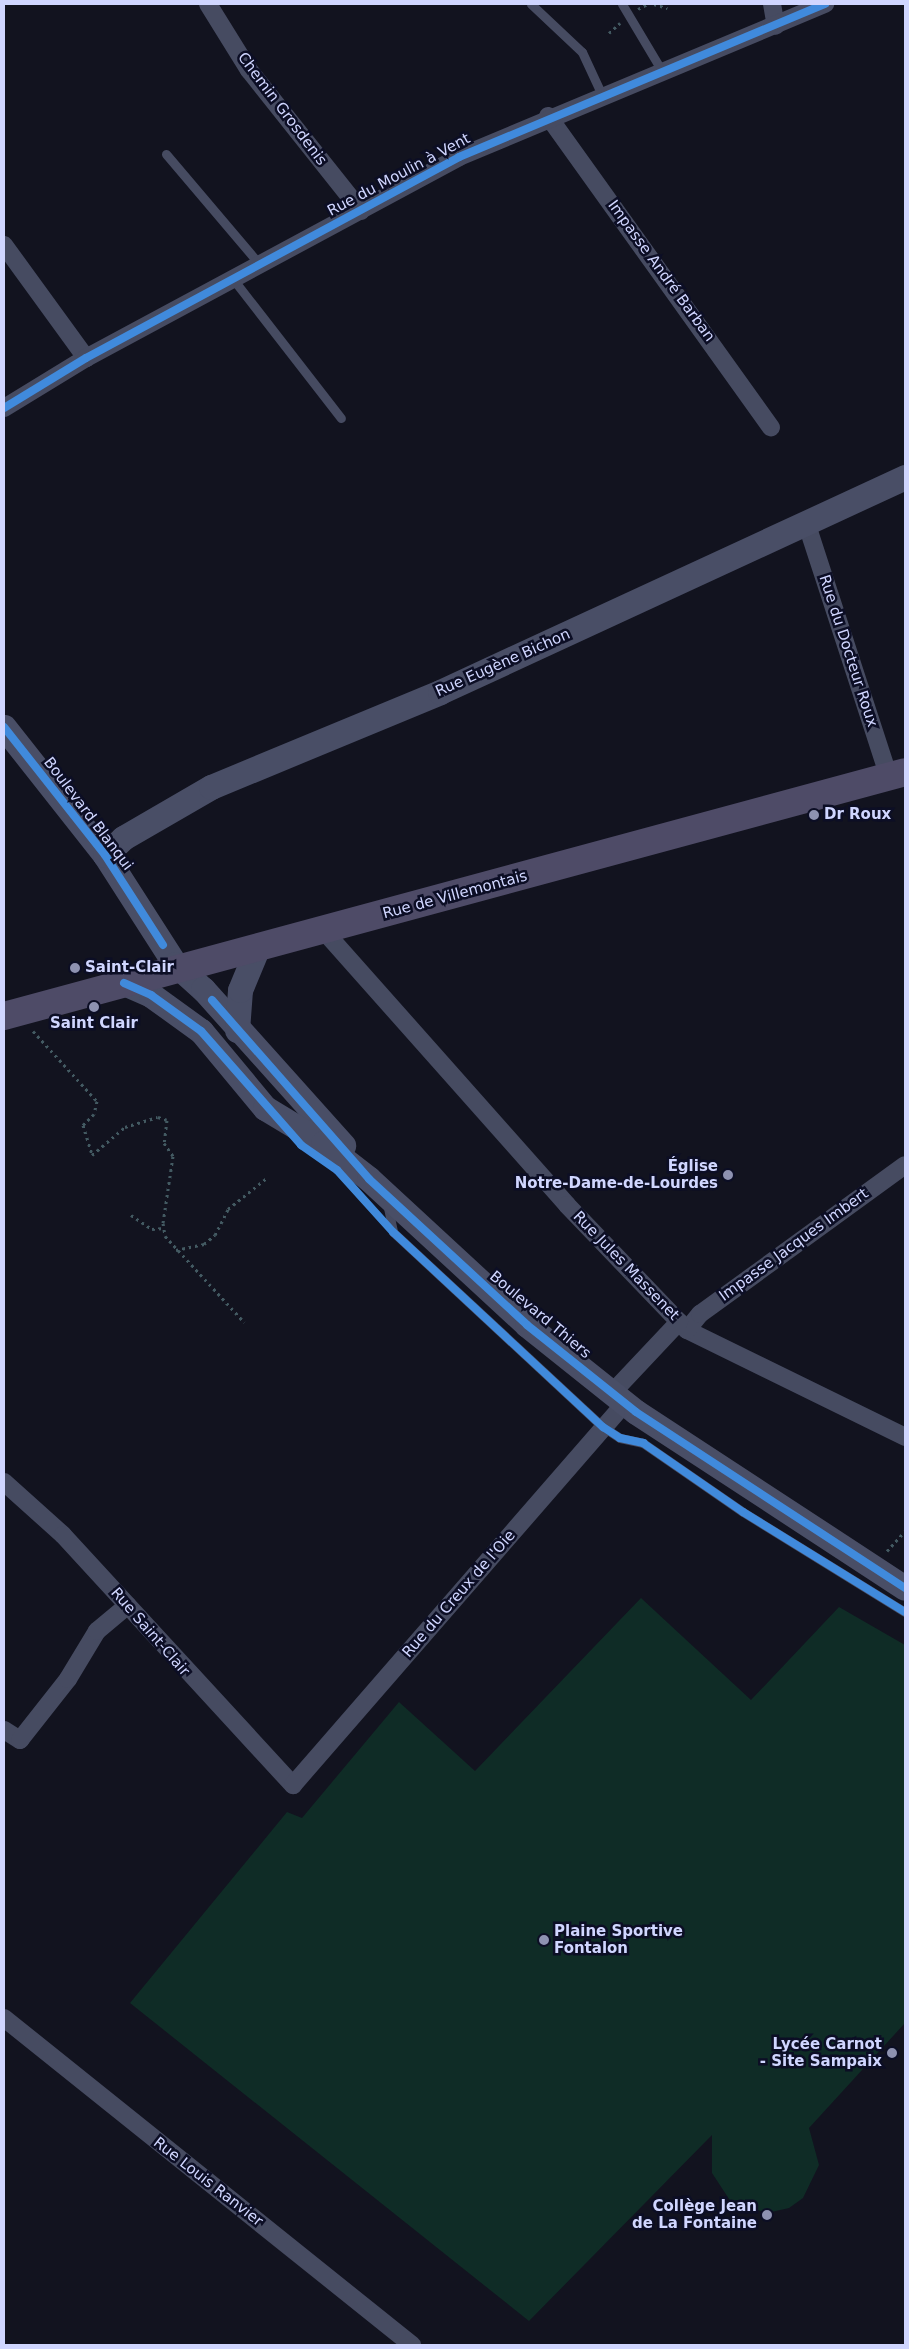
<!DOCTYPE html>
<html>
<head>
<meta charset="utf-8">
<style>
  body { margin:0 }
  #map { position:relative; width:909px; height:2349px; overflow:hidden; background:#12131f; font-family:"DejaVu Sans",sans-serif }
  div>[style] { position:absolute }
  .green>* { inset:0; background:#0f2c26 }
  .path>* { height:3px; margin-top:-1.5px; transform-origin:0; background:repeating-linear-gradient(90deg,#435a62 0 2.5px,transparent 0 6.5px) }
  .lane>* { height:9px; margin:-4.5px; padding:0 4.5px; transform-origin:4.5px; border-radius:4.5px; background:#464b61 }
  .street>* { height:18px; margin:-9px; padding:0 9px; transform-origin:9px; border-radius:9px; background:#464b61 }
  .secondary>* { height:25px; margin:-12.5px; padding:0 12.5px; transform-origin:12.5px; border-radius:12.5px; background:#494e66 }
  .primary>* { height:28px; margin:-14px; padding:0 14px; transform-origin:14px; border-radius:14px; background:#4e4b67 }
  .cycleway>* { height:8px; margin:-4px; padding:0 4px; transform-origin:4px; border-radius:4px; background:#408adc }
  .dots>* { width:14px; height:14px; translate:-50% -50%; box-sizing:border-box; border:2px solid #0c0e25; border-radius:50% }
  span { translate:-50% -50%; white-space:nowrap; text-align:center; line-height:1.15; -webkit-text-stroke:5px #0c0e25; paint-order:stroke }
  .street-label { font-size:15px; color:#d0d6ff }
  .poi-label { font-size:15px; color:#d0d6ff; font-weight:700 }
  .left { translate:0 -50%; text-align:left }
  .right { translate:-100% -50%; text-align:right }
  .frame { position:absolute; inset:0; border:5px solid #d0d6ff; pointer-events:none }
</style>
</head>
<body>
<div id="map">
  <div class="green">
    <i style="clip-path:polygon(641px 1598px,751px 1700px,839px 1607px,905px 1645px,905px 2023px,809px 2128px,819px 2165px,803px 2198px,789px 2208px,767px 2213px,731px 2202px,712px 2173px,712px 2135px,529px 2321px,130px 2003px,287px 1812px,302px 1818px,399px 1702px,475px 1771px)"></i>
  </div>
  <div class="path">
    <i style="left:654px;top:4px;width:14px;rotate:17deg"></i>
    <i style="left:638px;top:9px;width:11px;rotate:-27deg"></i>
    <i style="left:609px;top:33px;width:15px;rotate:-42deg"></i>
    <i style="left:33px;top:1031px;width:95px;rotate:47.6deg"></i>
    <i style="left:97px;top:1101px;width:13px;rotate:103deg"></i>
    <i style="left:94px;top:1114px;width:16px;rotate:135deg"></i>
    <i style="left:83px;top:1125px;width:31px;rotate:73deg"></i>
    <i style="left:92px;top:1155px;width:43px;rotate:-40.3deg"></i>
    <i style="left:125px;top:1127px;width:34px;rotate:-17deg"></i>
    <i style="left:158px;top:1117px;width:9px;rotate:18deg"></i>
    <i style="left:167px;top:1120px;width:23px;rotate:97deg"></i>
    <i style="left:164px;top:1143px;width:16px;rotate:55deg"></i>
    <i style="left:173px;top:1156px;width:68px;rotate:98.5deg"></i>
    <i style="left:163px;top:1223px;width:13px;rotate:81deg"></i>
    <i style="left:165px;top:1236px;width:117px;rotate:47.4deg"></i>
    <i style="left:131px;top:1215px;width:25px;rotate:34deg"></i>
    <i style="left:152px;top:1229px;width:12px;rotate:-5deg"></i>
    <i style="left:176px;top:1250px;width:29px;rotate:-12deg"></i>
    <i style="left:204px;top:1244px;width:14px;rotate:-39deg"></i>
    <i style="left:215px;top:1235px;width:29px;rotate:-63deg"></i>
    <i style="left:228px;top:1209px;width:51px;rotate:-38.7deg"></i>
    <i style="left:887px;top:1551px;width:27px;rotate:-48deg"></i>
  </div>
  <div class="lane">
    <i style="left:531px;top:4px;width:70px;rotate:43.3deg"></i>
    <i style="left:582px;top:52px;width:47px;rotate:65.1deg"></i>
    <i style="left:622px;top:4px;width:78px;rotate:59.2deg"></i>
    <i style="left:166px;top:154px;width:145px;rotate:49.7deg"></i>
    <i style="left:233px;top:279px;width:176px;rotate:52.2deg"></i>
    <i style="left:387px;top:1203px;width:30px;rotate:78deg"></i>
    <i style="left:393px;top:1232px;width:287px;rotate:42.9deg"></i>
    <i style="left:603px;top:1427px;width:20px;rotate:33deg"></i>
    <i style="left:620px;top:1438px;width:24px;rotate:12deg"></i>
    <i style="left:643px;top:1443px;width:121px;rotate:34.6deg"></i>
    <i style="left:743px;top:1512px;width:190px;rotate:31.7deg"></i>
  </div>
  <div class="street">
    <i style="left:208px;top:4px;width:78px;rotate:58.2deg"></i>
    <i style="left:249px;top:70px;width:180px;rotate:51.5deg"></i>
    <i style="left:772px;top:4px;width:22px;rotate:80deg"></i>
    <i style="left:548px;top:116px;width:383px;rotate:54.4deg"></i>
    <i style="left:4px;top:245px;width:140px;rotate:54deg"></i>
    <i style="left:4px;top:408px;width:96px;rotate:-31.4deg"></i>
    <i style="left:86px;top:358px;width:424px;rotate:-28.3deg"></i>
    <i style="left:459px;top:157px;width:397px;rotate:-22.7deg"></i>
    <i style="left:807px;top:525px;width:265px;rotate:72deg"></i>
    <i style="left:324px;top:931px;width:366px;rotate:48.4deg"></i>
    <i style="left:567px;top:1205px;width:173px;rotate:46.2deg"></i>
    <i style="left:687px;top:1330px;width:243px;rotate:26.1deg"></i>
    <i style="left:687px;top:1330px;width:21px;rotate:-51deg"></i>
    <i style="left:700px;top:1314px;width:253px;rotate:-36deg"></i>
    <i style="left:612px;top:1393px;width:98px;rotate:-46.7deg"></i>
    <i style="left:4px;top:1482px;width:79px;rotate:41.9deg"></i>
    <i style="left:63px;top:1535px;width:340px;rotate:47.4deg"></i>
    <i style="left:293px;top:1785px;width:506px;rotate:-49.01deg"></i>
    <i style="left:4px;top:1730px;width:19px;rotate:32deg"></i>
    <i style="left:20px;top:1740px;width:78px;rotate:-51.8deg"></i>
    <i style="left:68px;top:1679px;width:56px;rotate:-58.9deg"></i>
    <i style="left:97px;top:1631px;width:40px;rotate:-40deg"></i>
    <i style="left:4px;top:2018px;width:523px;rotate:38.71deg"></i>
  </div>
  <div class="secondary">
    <i style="left:4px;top:727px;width:163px;rotate:51.7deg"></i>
    <i style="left:105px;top:855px;width:130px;rotate:57.3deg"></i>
    <i style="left:175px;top:964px;width:38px;rotate:42deg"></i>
    <i style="left:203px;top:989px;width:210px;rotate:48.1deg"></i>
    <i style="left:105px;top:855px;width:25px;rotate:-43deg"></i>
    <i style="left:123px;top:838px;width:102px;rotate:-30.1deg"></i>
    <i style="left:211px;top:787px;width:248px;rotate:-22.5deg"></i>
    <i style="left:440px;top:692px;width:512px;rotate:-24.81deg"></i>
    <i style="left:124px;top:983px;width:30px;rotate:24deg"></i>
    <i style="left:151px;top:995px;width:62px;rotate:35.8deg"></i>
    <i style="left:201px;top:1031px;width:100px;rotate:50.3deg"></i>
    <i style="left:265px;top:1108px;width:68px;rotate:31.1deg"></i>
    <i style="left:323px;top:1143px;width:58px;rotate:38deg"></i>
    <i style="left:369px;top:1179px;width:215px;rotate:42.7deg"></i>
    <i style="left:527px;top:1325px;width:139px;rotate:38.6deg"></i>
    <i style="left:636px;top:1412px;width:321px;rotate:33.2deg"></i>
    <i style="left:237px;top:1030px;width:40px;rotate:-85.7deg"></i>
    <i style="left:240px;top:990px;width:44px;rotate:-67.5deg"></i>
  </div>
  <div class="primary">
    <i style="left:4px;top:1016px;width:933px;rotate:-15.15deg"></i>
  </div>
  <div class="cycleway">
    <i style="left:4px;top:408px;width:96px;rotate:-31.4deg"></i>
    <i style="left:86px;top:358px;width:424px;rotate:-28.3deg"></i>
    <i style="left:459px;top:157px;width:397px;rotate:-22.7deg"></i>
    <i style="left:4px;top:727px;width:163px;rotate:51.7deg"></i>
    <i style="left:105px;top:855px;width:107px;rotate:57.2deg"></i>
    <i style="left:124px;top:983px;width:30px;rotate:24deg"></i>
    <i style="left:151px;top:995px;width:62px;rotate:35.8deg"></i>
    <i style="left:201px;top:1031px;width:152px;rotate:48.7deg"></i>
    <i style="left:301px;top:1145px;width:44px;rotate:34.8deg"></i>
    <i style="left:337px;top:1170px;width:84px;rotate:47.9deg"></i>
    <i style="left:393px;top:1232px;width:287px;rotate:42.9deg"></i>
    <i style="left:603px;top:1427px;width:20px;rotate:33deg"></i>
    <i style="left:620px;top:1438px;width:24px;rotate:12deg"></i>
    <i style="left:643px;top:1443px;width:121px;rotate:34.6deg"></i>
    <i style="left:743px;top:1512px;width:190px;rotate:31.7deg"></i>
    <i style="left:212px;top:1000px;width:238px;rotate:48.7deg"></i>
    <i style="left:369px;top:1179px;width:215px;rotate:42.7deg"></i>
    <i style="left:527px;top:1325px;width:139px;rotate:38.6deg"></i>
    <i style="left:636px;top:1412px;width:321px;rotate:33.2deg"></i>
  </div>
  <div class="dots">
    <i style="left:814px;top:815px;background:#8e92b1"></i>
    <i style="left:75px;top:968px;background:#8e92b1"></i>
    <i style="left:94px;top:1007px;background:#8e92b1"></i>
    <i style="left:728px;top:1175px;background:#8e92b1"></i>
    <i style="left:544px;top:1940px;background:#8e92b1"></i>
    <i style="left:892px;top:2053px;background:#8e92b1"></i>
    <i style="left:767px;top:2215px;background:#8e92b1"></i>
  </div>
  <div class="street-label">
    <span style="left:282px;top:109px;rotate:53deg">Chemin Grosdenis</span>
    <span style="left:399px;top:175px;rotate:-28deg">Rue du Moulin à Vent</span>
    <span style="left:661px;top:271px;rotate:54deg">Impasse André Barban</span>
    <span style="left:848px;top:651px;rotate:72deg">Rue du Docteur Roux</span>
    <span style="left:503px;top:663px;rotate:-24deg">Rue Eugène Bichon</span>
    <span style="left:88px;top:814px;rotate:53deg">Boulevard Blanqui</span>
    <span style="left:455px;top:895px;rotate:-15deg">Rue de Villemontais</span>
    <span style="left:794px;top:1245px;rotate:-36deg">Impasse Jacques Imbert</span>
    <span style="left:626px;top:1266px;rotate:46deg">Rue Jules Massenet</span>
    <span style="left:540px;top:1315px;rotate:40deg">Boulevard Thiers</span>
    <span style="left:459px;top:1594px;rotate:-49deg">Rue du Creux de l'Oie</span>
    <span style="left:150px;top:1632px;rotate:49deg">Rue Saint-Clair</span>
    <span style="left:208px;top:2182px;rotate:38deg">Rue Louis Ranvier</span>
  </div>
  <div class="poi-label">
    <span class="left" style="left:824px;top:815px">Dr Roux</span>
    <span class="left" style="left:85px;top:968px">Saint-Clair</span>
    <span style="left:94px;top:1024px">Saint Clair</span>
    <span class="right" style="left:718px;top:1175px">Église<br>Notre-Dame-de-Lourdes</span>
    <span class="left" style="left:554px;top:1940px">Plaine Sportive<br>Fontalon</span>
    <span class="right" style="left:882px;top:2053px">Lycée Carnot<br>- Site Sampaix</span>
    <span class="right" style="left:757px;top:2215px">Collège Jean<br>de La Fontaine</span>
  </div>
  <div class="frame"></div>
</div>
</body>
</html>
